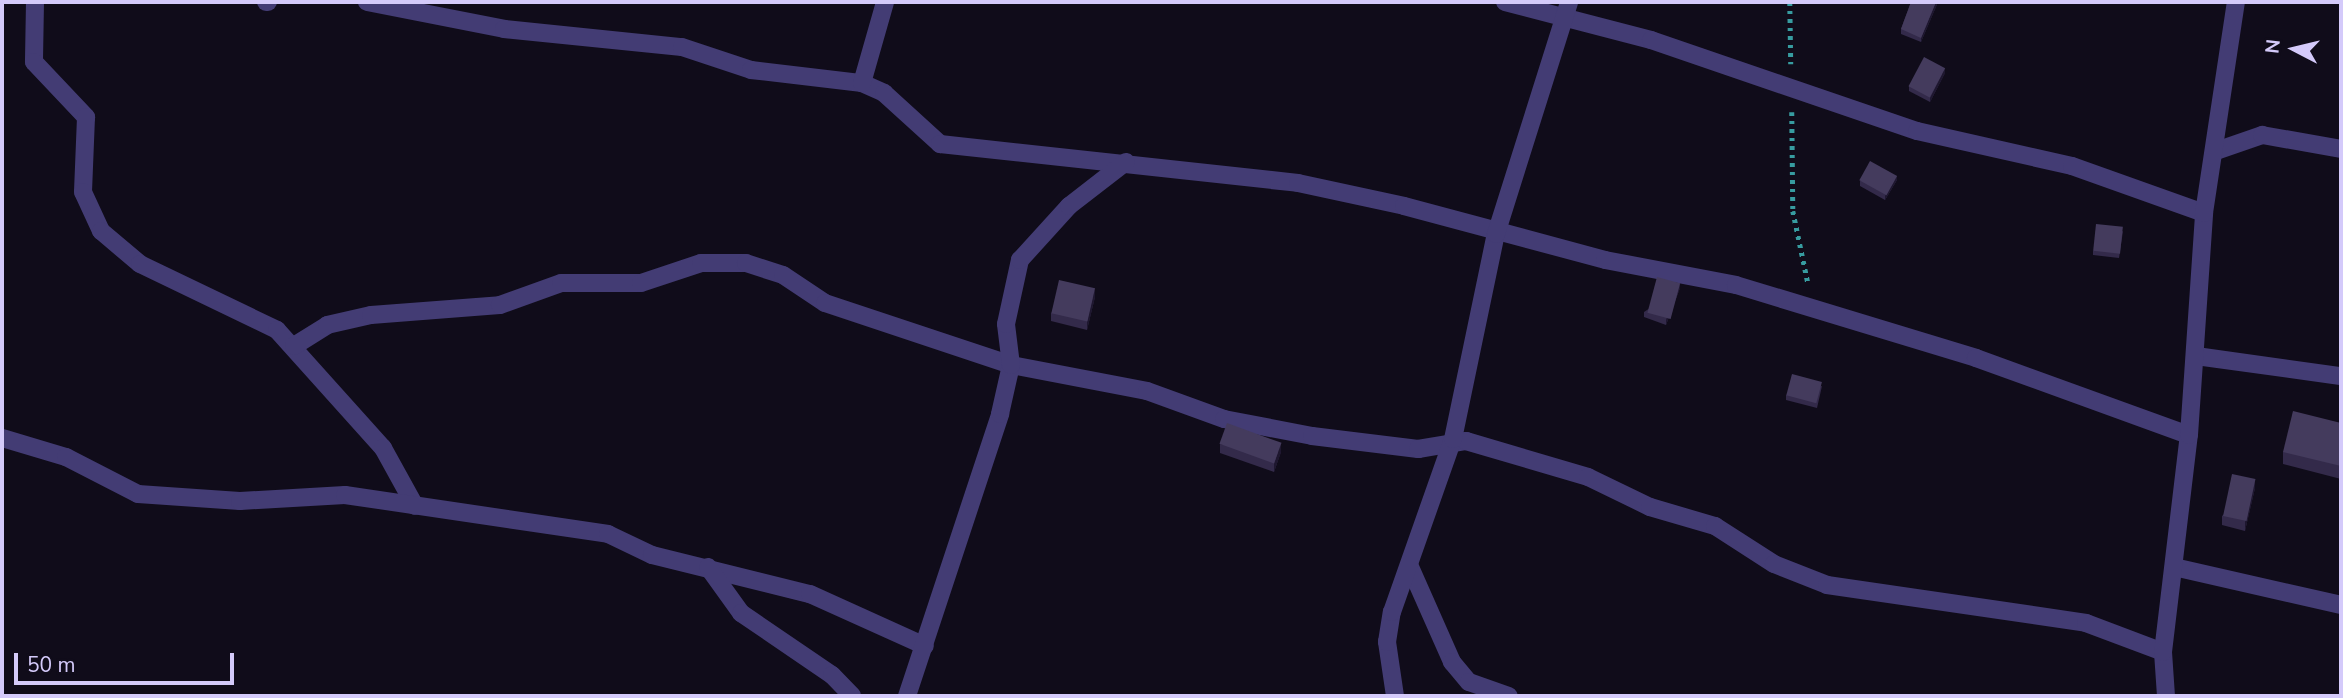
<!DOCTYPE html>
<html>
<head>
<meta charset="utf-8">
<style>
  body { margin:0 }
  #map { position:relative; width:2343px; height:698px; overflow:hidden; background:#100c1a; font-family:"Nunito Sans",sans-serif }
  div>[style] { position:absolute }
  .path>* { height:4.5px; margin-top:-2.25px; transform-origin:0; background:repeating-linear-gradient(90deg,#379ca0 0 3.5px,transparent 0 8.5px) }
  .minor>* { height:18px; margin:-9px; padding:0 9px; transform-origin:9px; border-radius:9px; background:#433c74 }
  .wall>* { inset:0; background:#332a4a }
  .shaded-wall>* { inset:0; background:#1e172f }
  .building>* { inset:0; background:#443b5d; transform-origin:0 0 }
  span { translate:-50% -50%; white-space:nowrap; text-align:center; line-height:1.15; -webkit-text-stroke:6px #100c1a; paint-order:stroke }
  .frame { position:absolute; inset:0; border:4px solid #d4cafa; pointer-events:none }
  .north { position:absolute; left:2259px; top:14px; width:70px; height:70px; -webkit-text-stroke:5px #100c1a; paint-order:stroke; rotate:277deg; font-size:19px; font-weight:700; line-height:28px; text-align:center; color:#d4cafa }
  .north::after { content:''; display:block; margin:auto; width:24px; height:32px; background:#d4cafa; clip-path:polygon(50% 0,100% 100%,50% 72%,0 100%) }
  .scale { position:absolute; left:14px; top:653px; width:220px; height:32px; box-sizing:border-box; border:4px solid #d4cafa; border-top:0; padding-left:9px; font-size:21px; line-height:24px; white-space:nowrap; color:#d4cafa; -webkit-text-stroke:5px #100c1a; paint-order:stroke }
</style>
</head>
<body>
<div id="map">
  <div class="path">
    <i style="left:1790px;top:2px;width:62px;rotate:89.1deg"></i>
    <i style="left:1792px;top:112px;width:99px;rotate:89.4deg"></i>
    <i style="left:1793px;top:211px;width:74px;rotate:78.2deg"></i>
  </div>
  <div class="minor">
    <i style="left:35px;top:2px;width:60px;rotate:91deg"></i>
    <i style="left:34px;top:62px;width:76px;rotate:46.6deg"></i>
    <i style="left:86px;top:117px;width:75px;rotate:92.3deg"></i>
    <i style="left:83px;top:192px;width:43px;rotate:65.2deg"></i>
    <i style="left:101px;top:231px;width:51px;rotate:40.2deg"></i>
    <i style="left:140px;top:264px;width:152px;rotate:25.7deg"></i>
    <i style="left:277px;top:330px;width:159px;rotate:48.1deg"></i>
    <i style="left:383px;top:448px;width:66px;rotate:61.1deg"></i>
    <i style="left:266px;top:2px;width:2px"></i>
    <i style="left:367px;top:2px;width:140px;rotate:11.1deg"></i>
    <i style="left:504px;top:29px;width:179px;rotate:5.8deg"></i>
    <i style="left:682px;top:47px;width:73px;rotate:18.4deg"></i>
    <i style="left:751px;top:70px;width:112px;rotate:6.7deg"></i>
    <i style="left:862px;top:83px;width:24px;rotate:24deg"></i>
    <i style="left:884px;top:93px;width:76px;rotate:42.3deg"></i>
    <i style="left:940px;top:144px;width:360px;rotate:6.2deg"></i>
    <i style="left:1298px;top:183px;width:108px;rotate:12.2deg"></i>
    <i style="left:1404px;top:206px;width:208px;rotate:15deg"></i>
    <i style="left:1605px;top:260px;width:133px;rotate:10.8deg"></i>
    <i style="left:1736px;top:285px;width:251px;rotate:16.9deg"></i>
    <i style="left:1976px;top:358px;width:226px;rotate:19.9deg"></i>
    <i style="left:1505px;top:2px;width:151px;rotate:14.6deg"></i>
    <i style="left:1651px;top:40px;width:281px;rotate:18.9deg"></i>
    <i style="left:1917px;top:131px;width:159px;rotate:12.7deg"></i>
    <i style="left:2072px;top:166px;width:140px;rotate:19.6deg"></i>
    <i style="left:862px;top:83px;width:84px;rotate:-74.1deg"></i>
    <i style="left:2216px;top:151px;width:49px;rotate:-19.2deg"></i>
    <i style="left:2262px;top:135px;width:80px;rotate:10deg"></i>
    <i style="left:294px;top:346px;width:39px;rotate:-32deg"></i>
    <i style="left:327px;top:325px;width:45px;rotate:-12.8deg"></i>
    <i style="left:371px;top:315px;width:129px;rotate:-4.4deg"></i>
    <i style="left:500px;top:305px;width:65px;rotate:-19.8deg"></i>
    <i style="left:561px;top:283px;width:80px"></i>
    <i style="left:641px;top:283px;width:63px;rotate:-18.4deg"></i>
    <i style="left:701px;top:263px;width:45px"></i>
    <i style="left:746px;top:263px;width:39px;rotate:18deg"></i>
    <i style="left:783px;top:275px;width:50px;rotate:33.7deg"></i>
    <i style="left:825px;top:303px;width:196px;rotate:18.4deg"></i>
    <i style="left:1011px;top:365px;width:138px;rotate:10.8deg"></i>
    <i style="left:1147px;top:391px;width:82px;rotate:20deg"></i>
    <i style="left:1224px;top:419px;width:90px;rotate:10.9deg"></i>
    <i style="left:1312px;top:436px;width:107px;rotate:7deg"></i>
    <i style="left:1418px;top:449px;width:49px;rotate:-9.5deg"></i>
    <i style="left:1466px;top:441px;width:127px;rotate:16.4deg"></i>
    <i style="left:1588px;top:477px;width:69px;rotate:25.8deg"></i>
    <i style="left:1650px;top:507px;width:68px;rotate:16.3deg"></i>
    <i style="left:1715px;top:526px;width:70px;rotate:32.8deg"></i>
    <i style="left:1774px;top:564px;width:57px;rotate:21.6deg"></i>
    <i style="left:1827px;top:585px;width:262px;rotate:8.3deg"></i>
    <i style="left:2086px;top:623px;width:82px;rotate:20.6deg"></i>
    <i style="left:2196px;top:356px;width:146px;rotate:7.9deg"></i>
    <i style="left:2px;top:438px;width:67px;rotate:16.5deg"></i>
    <i style="left:66px;top:457px;width:81px;rotate:27.2deg"></i>
    <i style="left:138px;top:494px;width:102px;rotate:3.9deg"></i>
    <i style="left:240px;top:501px;width:105px;rotate:-3.3deg"></i>
    <i style="left:345px;top:495px;width:266px;rotate:8.4deg"></i>
    <i style="left:608px;top:534px;width:49px;rotate:25.5deg"></i>
    <i style="left:652px;top:555px;width:163px;rotate:13.9deg"></i>
    <i style="left:810px;top:594px;width:126px;rotate:24.3deg"></i>
    <i style="left:708px;top:567px;width:57px;rotate:54.3deg"></i>
    <i style="left:741px;top:613px;width:110px;rotate:34.3deg"></i>
    <i style="left:832px;top:675px;width:29px;rotate:46deg"></i>
    <i style="left:1410px;top:567px;width:104px;rotate:66.1deg"></i>
    <i style="left:1452px;top:662px;width:26px;rotate:50deg"></i>
    <i style="left:1469px;top:682px;width:42px;rotate:19.3deg"></i>
    <i style="left:2174px;top:567px;width:171px;rotate:12.8deg"></i>
    <i style="left:907px;top:696px;width:297px;rotate:-71.7deg"></i>
    <i style="left:1000px;top:414px;width:50px;rotate:-77.3deg"></i>
    <i style="left:1011px;top:365px;width:41px;rotate:-97deg"></i>
    <i style="left:1006px;top:324px;width:66px;rotate:-77.7deg"></i>
    <i style="left:1020px;top:260px;width:73px;rotate:-47.8deg"></i>
    <i style="left:1069px;top:206px;width:72px;rotate:-37.7deg"></i>
    <i style="left:1395px;top:696px;width:55px;rotate:-98.4deg"></i>
    <i style="left:1387px;top:642px;width:30px;rotate:-81deg"></i>
    <i style="left:1392px;top:612px;width:183px;rotate:-70.6deg"></i>
    <i style="left:1453px;top:439px;width:209px;rotate:-78.2deg"></i>
    <i style="left:1496px;top:234px;width:243px;rotate:-72.5deg"></i>
    <i style="left:2166px;top:696px;width:44px;rotate:-93.9deg"></i>
    <i style="left:2163px;top:652px;width:219px;rotate:-83.2deg"></i>
    <i style="left:2189px;top:435px;width:223px;rotate:-86.1deg"></i>
    <i style="left:2204px;top:213px;width:213px;rotate:-81.4deg"></i>
  </div>
  <div class="wall">
    <i style="clip-path:polygon(1911px 2px,1938px 2px,1921px 42px,1901px 34px,1901px 29px)"></i>
    <i style="clip-path:polygon(1945px 73px,1930px 102px,1909px 91px,1909px 86px)"></i>
    <i style="clip-path:polygon(1897px 180px,1885px 200px,1860px 186px,1860px 181px)"></i>
    <i style="clip-path:polygon(2123px 231px,2119px 258px,2093px 255px,2093px 251px)"></i>
    <i style="clip-path:polygon(1680px 288px,1666px 325px,1644px 317px,1644px 312px)"></i>
    <i style="clip-path:polygon(1095px 297px,1087px 330px,1051px 321px,1051px 313px)"></i>
    <i style="clip-path:polygon(1822px 386px,1817px 408px,1786px 400px,1786px 395px)"></i>
    <i style="clip-path:polygon(2341px 423px,2341px 479px,2283px 464px,2283px 452px)"></i>
    <i style="clip-path:polygon(1220px 444px,1281px 452px,1274px 472px,1220px 453px)"></i>
    <i style="clip-path:polygon(2255px 488px,2245px 531px,2222px 525px,2222px 516px)"></i>
  </div>
  <div class="shaded-wall">
    <i style="clip-path:polygon(1936px 2px,1938px 2px,1921px 42px,1921px 38px)"></i>
    <i style="clip-path:polygon(1945px 68px,1945px 73px,1930px 102px,1930px 98px)"></i>
    <i style="clip-path:polygon(1897px 176px,1897px 180px,1885px 200px,1885px 196px)"></i>
    <i style="clip-path:polygon(1680px 283px,1680px 288px,1666px 325px,1666px 320px)"></i>
    <i style="clip-path:polygon(1095px 288px,1095px 297px,1087px 330px,1087px 321px)"></i>
    <i style="clip-path:polygon(1281px 443px,1281px 452px,1274px 472px,1274px 464px)"></i>
    <i style="clip-path:polygon(2255px 479px,2255px 488px,2245px 531px,2245px 522px)"></i>
  </div>
  <div class="building">
    <i style="clip-path:polygon(1911px 2px,1936px 2px,1921px 38px,1901px 29px)"></i>
    <i style="left:1924px;top:57px;width:24px;height:33px;rotate:28deg"></i>
    <i style="left:1870px;top:161px;width:31px;height:22px;rotate:29deg"></i>
    <i style="left:2096px;top:224px;width:27px;height:27px;rotate:6deg"></i>
    <i style="left:1657px;top:277px;width:24px;height:37px;rotate:15deg"></i>
    <i style="left:1059px;top:280px;width:37px;height:34px;rotate:13deg"></i>
    <i style="left:1792px;top:374px;width:31px;height:22px;rotate:15deg"></i>
    <i style="clip-path:polygon(2293px 411px,2341px 423px,2341px 466px,2283px 452px)"></i>
    <i style="left:1227px;top:423px;width:58px;height:22px;rotate:20deg"></i>
    <i style="left:2232px;top:474px;width:24px;height:43px;rotate:12deg"></i>
  </div>
  <div class="frame"></div>
  <div class="north">N</div>
  <div class="scale">50 m</div>
</div>
</body>
</html>
